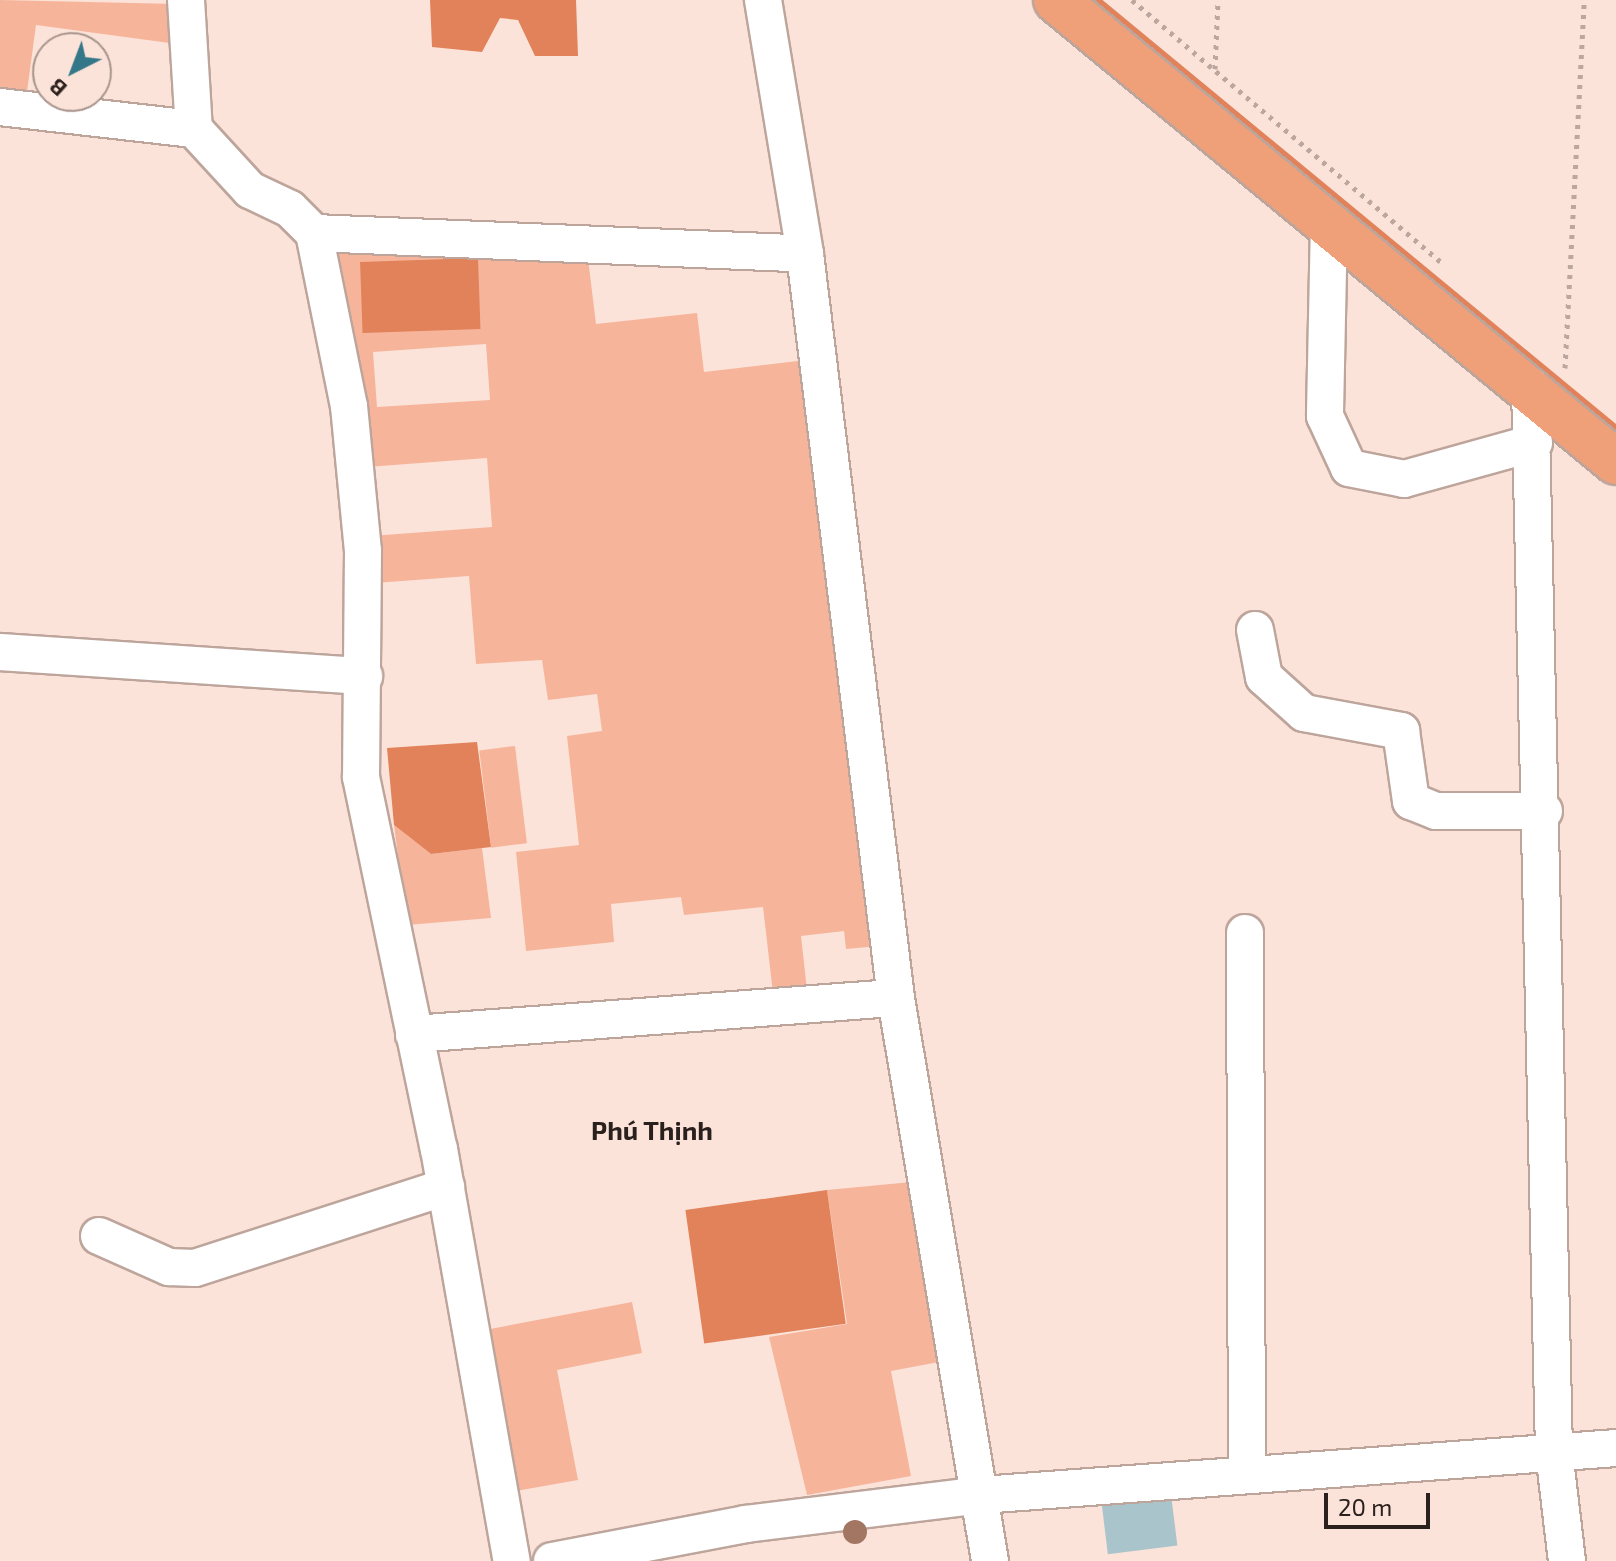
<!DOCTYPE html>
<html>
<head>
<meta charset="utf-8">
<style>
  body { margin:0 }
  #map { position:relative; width:1616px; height:1561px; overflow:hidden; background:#fce3d9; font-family:"Exo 2",sans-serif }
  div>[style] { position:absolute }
  .green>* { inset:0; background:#f6b59b; transform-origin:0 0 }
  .water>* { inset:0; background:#e1825a; transform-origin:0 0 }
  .stream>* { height:11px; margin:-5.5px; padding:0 5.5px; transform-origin:5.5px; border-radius:5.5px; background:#e1825a }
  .building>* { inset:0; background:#a9c4cb; transform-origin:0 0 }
  .path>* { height:5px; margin-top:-2.5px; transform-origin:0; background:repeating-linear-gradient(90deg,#bba79f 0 4px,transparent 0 10px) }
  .roads { filter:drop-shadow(2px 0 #bda59c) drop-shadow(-2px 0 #bda59c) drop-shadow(0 2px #bda59c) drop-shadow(0 -2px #bda59c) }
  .minor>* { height:36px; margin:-18px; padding:0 18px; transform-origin:18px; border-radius:18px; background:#fff }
  .major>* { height:44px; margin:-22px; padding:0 22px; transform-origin:22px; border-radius:22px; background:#efa079 }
  .trees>* { width:24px; height:24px; margin:-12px; border-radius:50%; background:#a27662 }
  span { translate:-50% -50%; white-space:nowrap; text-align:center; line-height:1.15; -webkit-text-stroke:7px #fce3d9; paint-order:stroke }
  .quarter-label { font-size:26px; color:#2a201d; font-weight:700 }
  .north { position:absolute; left:32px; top:32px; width:80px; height:80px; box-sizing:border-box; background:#fce3d9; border:2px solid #a8958e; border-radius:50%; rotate:222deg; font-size:22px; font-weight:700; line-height:32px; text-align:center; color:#2a201d }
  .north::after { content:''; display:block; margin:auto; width:28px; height:36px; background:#347788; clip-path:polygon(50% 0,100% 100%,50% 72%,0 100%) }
  .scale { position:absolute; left:1324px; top:1493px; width:106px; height:36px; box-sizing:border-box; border:4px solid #2a201d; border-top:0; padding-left:10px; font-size:24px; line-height:28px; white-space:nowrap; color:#2a201d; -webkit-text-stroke:6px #fce3d9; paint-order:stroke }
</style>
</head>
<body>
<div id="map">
  <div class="green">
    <i style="clip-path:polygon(0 0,177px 4px,177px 44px,36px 25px,26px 99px,0 96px)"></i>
    <i style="clip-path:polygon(evenodd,330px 241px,587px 250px,596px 324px,697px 313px,704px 372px,806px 360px,879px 946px,846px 949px,844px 931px,801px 936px,808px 999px,774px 1002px,763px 907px,684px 915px,681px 897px,611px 904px,614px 942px,526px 951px,516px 852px,579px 845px,567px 736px,602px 731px,597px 694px,548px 700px,542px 660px,476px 664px,469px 576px,375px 583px,371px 536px,492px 527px,487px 458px,367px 467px,330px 241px,486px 344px,490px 400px,377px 407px,373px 352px,486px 344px)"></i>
    <i style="left:515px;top:746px;width:98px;height:36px;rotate:83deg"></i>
    <i style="clip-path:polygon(394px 825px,431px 854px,482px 848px,491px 918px,407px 925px)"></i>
    <i style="clip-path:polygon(922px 1181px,955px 1359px,891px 1371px,911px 1476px,807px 1495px,769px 1337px,847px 1324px,827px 1190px)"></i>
    <i style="clip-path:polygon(632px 1302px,642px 1353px,557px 1370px,578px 1480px,516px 1491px,485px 1330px)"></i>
  </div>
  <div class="water">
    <i style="clip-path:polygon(430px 0,576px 0,578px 56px,535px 56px,518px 20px,500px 18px,482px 52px,432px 47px)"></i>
    <i style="left:478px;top:258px;width:71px;height:118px;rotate:88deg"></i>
    <i style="clip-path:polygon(477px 742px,491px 847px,431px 854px,394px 825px,387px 748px)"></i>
    <i style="left:827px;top:1190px;width:135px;height:143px;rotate:82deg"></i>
  </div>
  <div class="stream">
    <i style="left:1094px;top:0;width:677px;rotate:39.55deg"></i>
  </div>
  <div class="building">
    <i style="left:1171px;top:1494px;width:52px;height:70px;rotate:83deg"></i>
  </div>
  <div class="path">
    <i style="left:1132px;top:0;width:407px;rotate:40.3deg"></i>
    <i style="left:1215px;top:69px;width:69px;rotate:-87.5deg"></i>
    <i style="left:1565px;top:368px;width:368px;rotate:-87deg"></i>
  </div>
  <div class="roads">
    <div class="minor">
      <i style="left:186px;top:0;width:129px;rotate:86.5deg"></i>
      <i style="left:194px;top:129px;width:83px;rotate:47.4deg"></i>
      <i style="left:250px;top:190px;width:44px;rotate:25.4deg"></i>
      <i style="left:290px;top:209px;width:34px;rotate:45deg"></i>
      <i style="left:314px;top:233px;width:177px;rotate:78.6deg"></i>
      <i style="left:349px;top:406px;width:146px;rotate:84.5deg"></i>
      <i style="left:363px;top:551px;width:226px;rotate:90.5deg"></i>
      <i style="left:361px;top:777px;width:380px;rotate:78.2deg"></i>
      <i style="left:439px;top:1149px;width:418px;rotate:80deg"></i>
      <i style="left:763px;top:0;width:257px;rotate:80.6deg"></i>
      <i style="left:805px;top:254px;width:750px;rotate:83.03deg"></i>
      <i style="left:896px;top:998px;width:571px;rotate:80.52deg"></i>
      <i style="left:0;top:107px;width:195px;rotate:6.5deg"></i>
      <i style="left:1329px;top:222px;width:194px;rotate:91.2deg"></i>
      <i style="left:1325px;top:416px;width:57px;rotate:65.2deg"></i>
      <i style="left:1349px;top:468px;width:56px;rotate:11.3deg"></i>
      <i style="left:1404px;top:479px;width:135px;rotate:-15.5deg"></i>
      <i style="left:314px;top:233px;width:491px;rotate:2.4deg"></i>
      <i style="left:1530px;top:386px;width:1066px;rotate:88.71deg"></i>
      <i style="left:1554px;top:1452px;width:110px;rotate:83.2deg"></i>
      <i style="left:1255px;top:630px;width:48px;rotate:79.2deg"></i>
      <i style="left:1264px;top:677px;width:54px;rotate:42deg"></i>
      <i style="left:1304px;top:713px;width:99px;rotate:10.5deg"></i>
      <i style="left:1401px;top:731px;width:71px;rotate:81.9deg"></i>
      <i style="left:1411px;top:801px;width:27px;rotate:22deg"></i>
      <i style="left:1436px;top:811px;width:108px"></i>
      <i style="left:0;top:652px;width:365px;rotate:3.8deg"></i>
      <i style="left:1245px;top:933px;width:542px;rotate:89.79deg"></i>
      <i style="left:414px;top:1034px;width:483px;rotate:-4.3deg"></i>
      <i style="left:99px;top:1236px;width:77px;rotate:23.9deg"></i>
      <i style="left:169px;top:1267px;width:26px;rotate:2deg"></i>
      <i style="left:195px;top:1268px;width:264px;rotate:-17.9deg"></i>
      <i style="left:552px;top:1561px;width:197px;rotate:-10.8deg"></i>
      <i style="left:746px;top:1524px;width:237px;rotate:-7deg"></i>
      <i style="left:981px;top:1495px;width:637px;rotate:-4.23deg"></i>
    </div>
    <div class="major">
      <i style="left:1056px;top:0;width:726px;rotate:39.52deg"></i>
    </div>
  </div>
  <div class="trees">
    <i style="left:855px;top:1532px"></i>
  </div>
  <div class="quarter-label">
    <span style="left:652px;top:1130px">Phú Thịnh</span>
  </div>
  <div class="north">B</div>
  <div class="scale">20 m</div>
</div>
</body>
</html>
